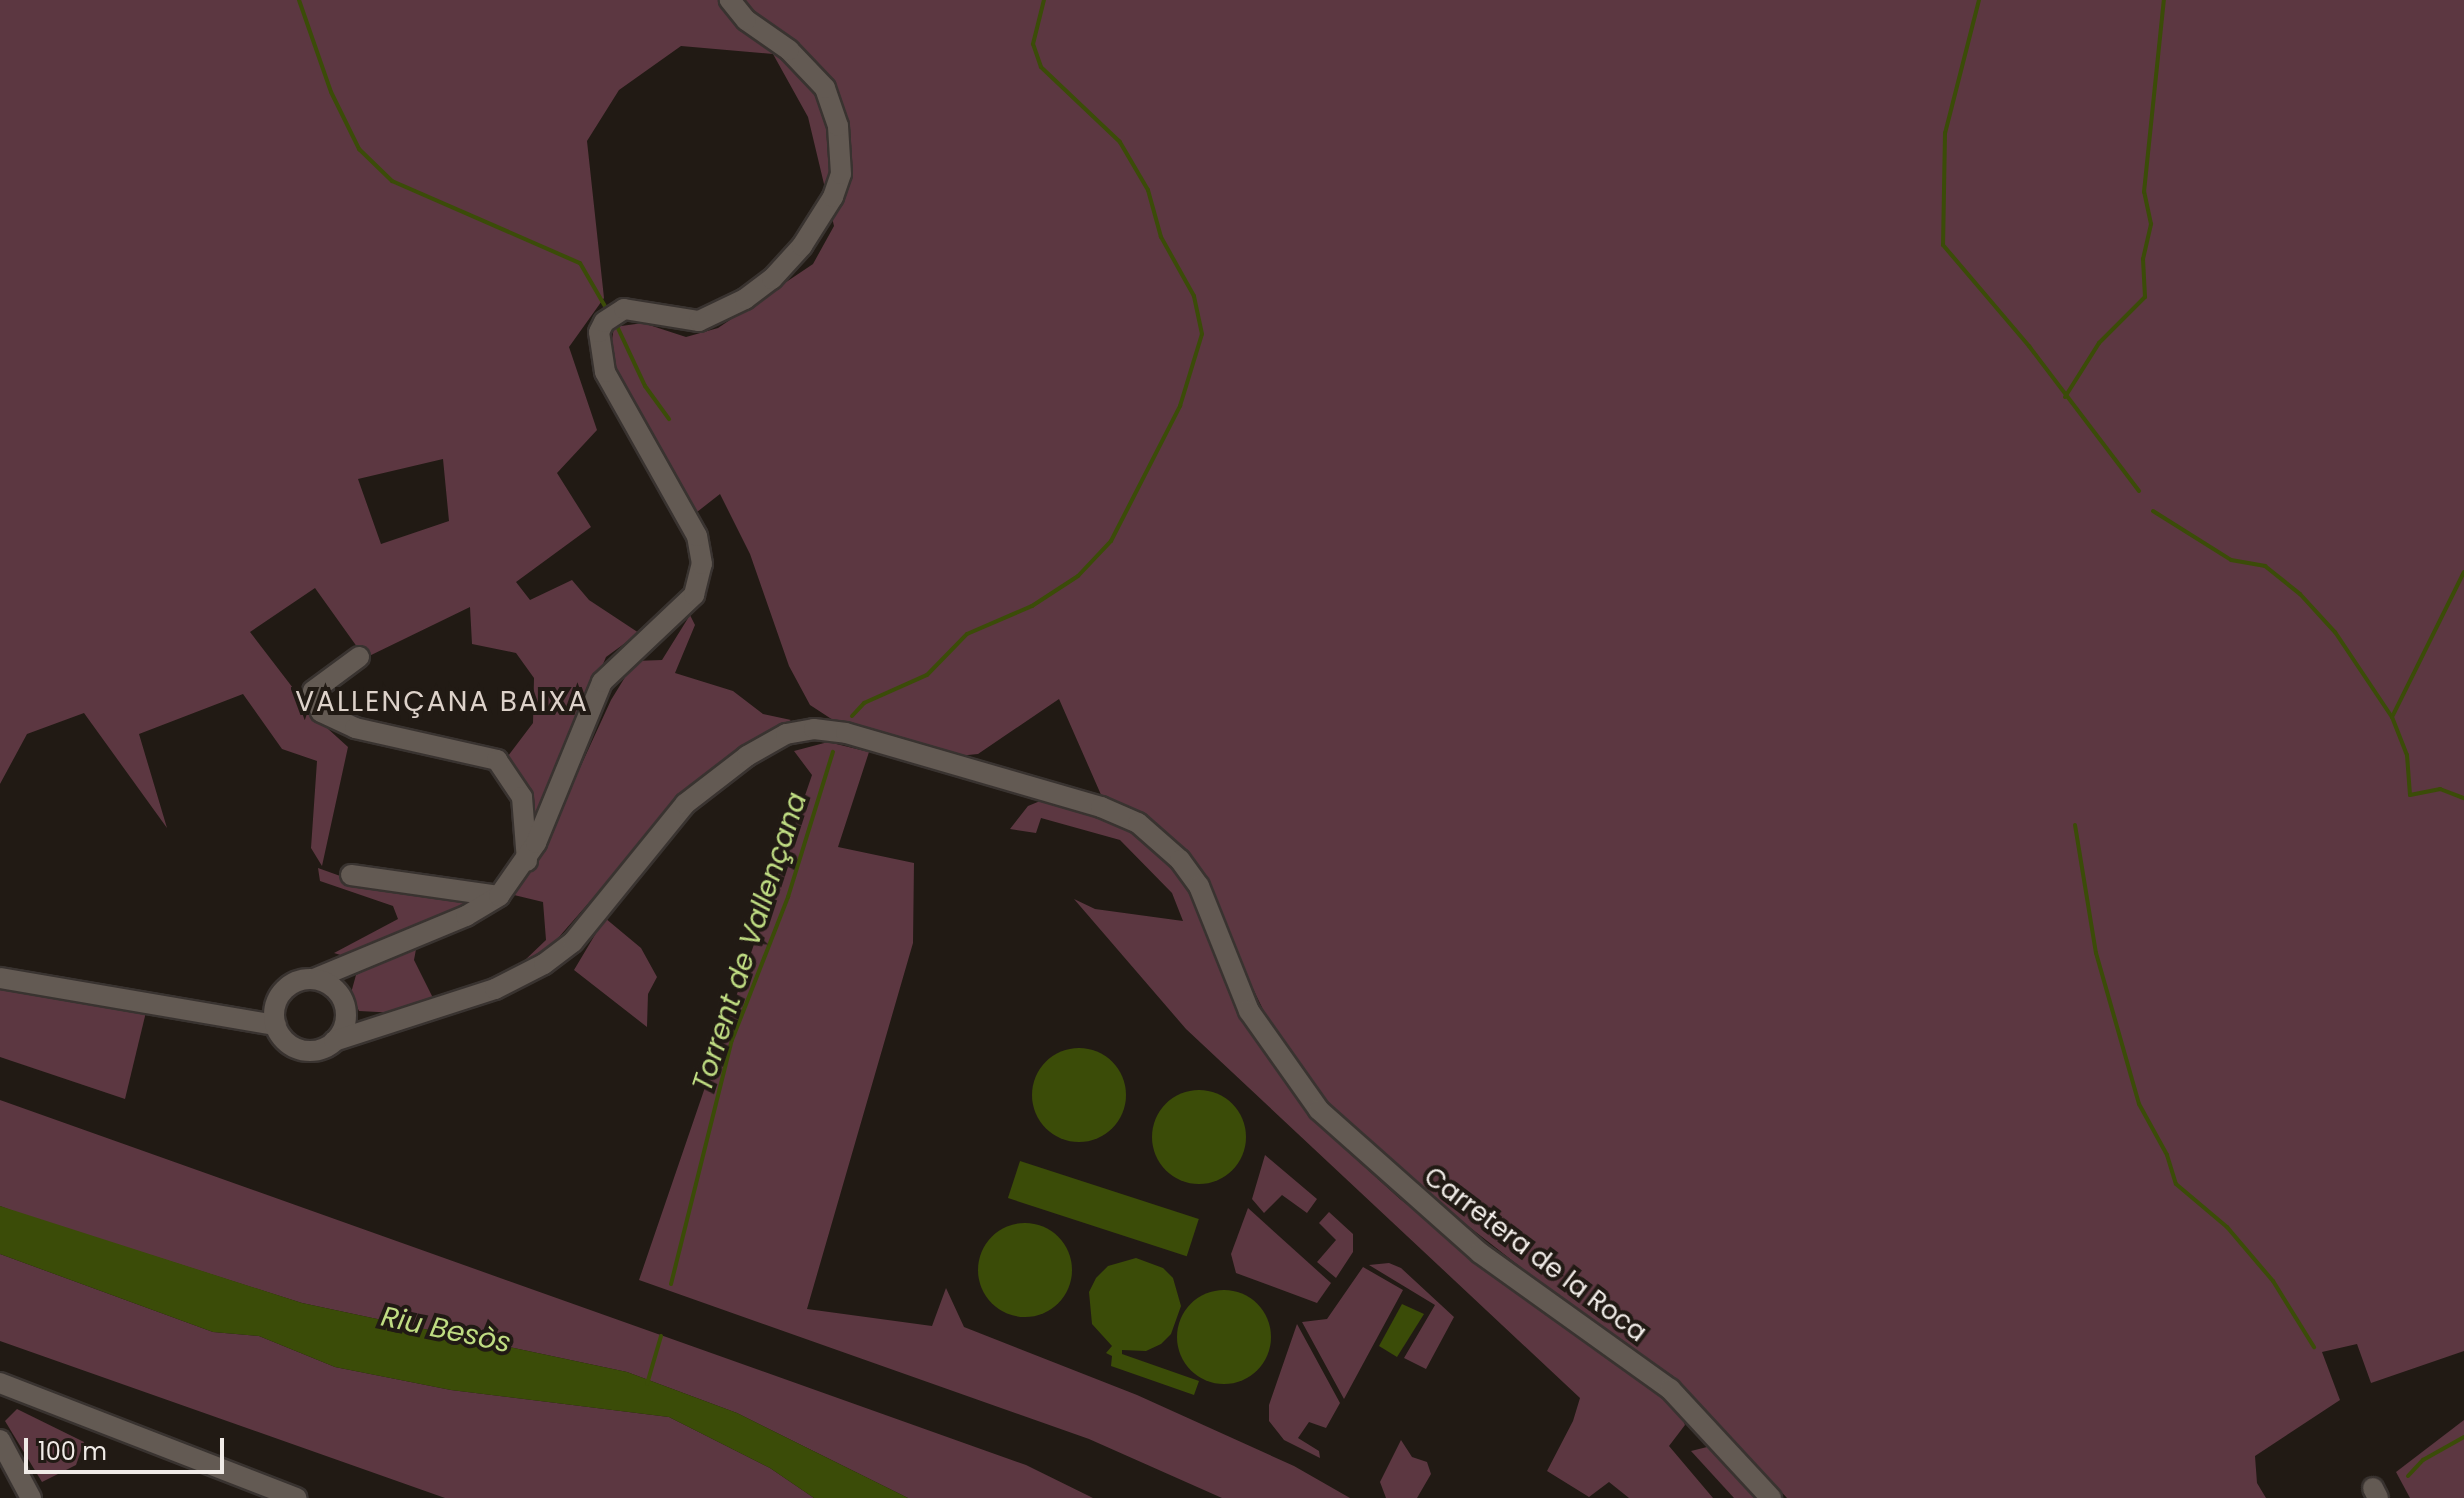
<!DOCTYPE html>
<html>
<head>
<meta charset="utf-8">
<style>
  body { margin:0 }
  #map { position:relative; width:2464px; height:1498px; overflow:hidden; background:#211a14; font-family:Poppins,sans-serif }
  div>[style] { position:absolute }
  .green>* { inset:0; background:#5c3741 }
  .water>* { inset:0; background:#3b4c08; transform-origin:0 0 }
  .round { border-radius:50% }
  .stream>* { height:4px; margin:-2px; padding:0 2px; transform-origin:2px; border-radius:2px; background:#3b4c08 }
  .roads { filter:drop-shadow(2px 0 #393330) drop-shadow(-2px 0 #393330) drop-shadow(0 2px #393330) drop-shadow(0 -2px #393330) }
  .minor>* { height:20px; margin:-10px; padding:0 10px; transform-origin:10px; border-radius:10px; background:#635a53 }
  .minor>.ring { margin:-10px; padding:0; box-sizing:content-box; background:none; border:20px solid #635a53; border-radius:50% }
  span { translate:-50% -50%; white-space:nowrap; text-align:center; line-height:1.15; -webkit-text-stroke:8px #211a14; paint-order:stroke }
  .street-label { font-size:26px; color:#f0ebe7 }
  .neighbourhood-label { font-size:28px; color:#ddd2ca; letter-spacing:2px }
  .water-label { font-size:28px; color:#bfdc82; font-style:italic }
  .scale { position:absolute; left:24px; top:1438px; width:200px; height:36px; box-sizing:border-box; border:4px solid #f0ebe7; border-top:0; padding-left:10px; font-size:24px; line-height:28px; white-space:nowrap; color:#f0ebe7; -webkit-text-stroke:6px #211a14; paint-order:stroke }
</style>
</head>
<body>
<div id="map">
  <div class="green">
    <i style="clip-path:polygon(evenodd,0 0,2464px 0,2464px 1351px,2371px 1383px,2357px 1344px,2322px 1352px,2340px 1400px,2255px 1456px,2257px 1483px,2266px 1498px,1787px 1498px,1673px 1376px,1564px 1301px,1404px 1176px,1323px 1100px,1273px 1030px,1187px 853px,1146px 816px,1102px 797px,1059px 699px,978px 754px,958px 756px,833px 720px,810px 705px,789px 666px,750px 554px,720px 494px,697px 512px,621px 387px,610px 352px,614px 327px,643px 323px,686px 337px,718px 328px,813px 264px,834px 226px,808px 117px,773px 54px,681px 46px,619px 90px,587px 141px,604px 298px,569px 347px,597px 430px,557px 473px,591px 527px,516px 582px,530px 600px,572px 580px,589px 600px,639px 633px,606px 657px,531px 835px,533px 803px,518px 771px,505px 760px,533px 723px,534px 678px,516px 653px,472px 644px,470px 607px,365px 658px,315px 588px,250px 632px,316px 718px,348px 747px,322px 866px,311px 848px,317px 761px,282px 749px,243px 694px,139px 734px,167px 828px,84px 713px,27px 734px,0 784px,0 0,443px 459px,449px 521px,381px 544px,358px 479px,443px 459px)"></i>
    <i style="clip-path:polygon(690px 615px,695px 625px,675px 673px,733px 691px,763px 714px,791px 720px,696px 780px,538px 961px,524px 961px,546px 940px,543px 902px,514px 895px,544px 846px,611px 700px,635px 661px,662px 660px)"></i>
    <i style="clip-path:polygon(828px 742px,869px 752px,838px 847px,914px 863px,913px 943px,807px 1309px,932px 1326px,946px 1288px,964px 1327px,1137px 1395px,1294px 1466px,1350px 1498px,1222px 1498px,1089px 1439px,639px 1280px,812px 775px,794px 751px)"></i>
    <i style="clip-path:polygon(1045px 799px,1129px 827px,1162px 856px,1189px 891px,1232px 998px,1278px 1072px,1337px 1142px,1400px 1199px,1679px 1410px,1685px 1425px,1669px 1446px,1713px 1498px,1629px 1498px,1609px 1482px,1589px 1497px,1547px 1471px,1573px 1421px,1580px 1398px,1186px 1029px,1074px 899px,1095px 909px,1183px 921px,1172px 893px,1120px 840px,1041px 818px,1036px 833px,1010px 829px,1028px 806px)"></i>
    <i style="clip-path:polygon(318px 868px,357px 882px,474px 902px,347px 957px,334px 953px,398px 919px,393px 906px,320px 881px)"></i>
    <i style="clip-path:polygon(605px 918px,641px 948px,657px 977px,648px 994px,647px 1027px,574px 970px)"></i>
    <i style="clip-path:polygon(417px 944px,414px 960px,434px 1000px,398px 1013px,359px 1011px,351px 993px,356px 975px)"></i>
    <i style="clip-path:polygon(0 988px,146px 1012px,125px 1099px,0 1057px)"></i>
    <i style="clip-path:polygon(0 1100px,1026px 1465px,1093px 1498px,908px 1498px,737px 1413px,627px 1372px,302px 1303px,21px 1214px,0 1206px)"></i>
    <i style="clip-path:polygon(1265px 1155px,1317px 1199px,1307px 1213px,1282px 1195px,1264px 1213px,1252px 1199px)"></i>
    <i style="clip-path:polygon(1248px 1208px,1331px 1283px,1317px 1303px,1236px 1273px,1231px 1254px)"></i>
    <i style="clip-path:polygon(1329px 1212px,1353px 1234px,1353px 1252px,1336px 1278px,1317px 1262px,1336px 1240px,1319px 1223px)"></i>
    <i style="clip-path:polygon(0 1254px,213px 1332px,259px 1336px,335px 1367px,451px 1390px,669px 1417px,770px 1468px,814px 1498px,445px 1498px,0 1341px)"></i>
    <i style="clip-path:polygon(1389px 1263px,1401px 1268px,1454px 1317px,1426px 1369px,1404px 1358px,1435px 1305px,1369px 1265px)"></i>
    <i style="clip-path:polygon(1363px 1267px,1403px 1290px,1344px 1399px,1302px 1322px,1327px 1319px)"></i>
    <i style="clip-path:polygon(1297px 1324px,1340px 1403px,1326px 1428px,1309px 1422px,1298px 1438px,1319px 1451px,1320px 1458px,1284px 1440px,1269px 1421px,1269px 1405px)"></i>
    <i style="clip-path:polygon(17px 1409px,84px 1442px,76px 1465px,42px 1482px,5px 1421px)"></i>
    <i style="clip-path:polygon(2464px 1420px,2464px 1498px,2410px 1498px,2396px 1472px)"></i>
    <i style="clip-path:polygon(1401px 1440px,1412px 1457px,1427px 1462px,1431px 1474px,1417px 1498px,1386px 1498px,1380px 1482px)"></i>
    <i style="clip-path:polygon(1707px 1447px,1724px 1456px,1762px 1498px,1734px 1498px,1691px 1451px)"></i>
  </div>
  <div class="water">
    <i class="round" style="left:1032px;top:1048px;width:94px;height:94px"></i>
    <i class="round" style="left:1152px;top:1090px;width:94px;height:94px"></i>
    <i style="left:1020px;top:1161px;width:188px;height:39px;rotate:18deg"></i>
    <i style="clip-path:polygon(0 1206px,302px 1303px,627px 1372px,737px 1413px,908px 1498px,814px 1498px,770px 1468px,669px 1417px,451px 1390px,335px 1367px,259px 1336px,213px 1332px,0 1254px)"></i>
    <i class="round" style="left:978px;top:1223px;width:94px;height:94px"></i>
    <i style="clip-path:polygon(1136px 1258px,1163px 1268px,1173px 1278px,1181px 1306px,1171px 1334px,1161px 1344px,1146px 1351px,1122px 1350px,1122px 1354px,1199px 1381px,1194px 1395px,1111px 1366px,1112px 1356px,1106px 1353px,1112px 1346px,1092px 1324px,1089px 1292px,1096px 1278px,1108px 1266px)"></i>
    <i class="round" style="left:1177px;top:1290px;width:94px;height:94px"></i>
    <i style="clip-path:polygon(1402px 1304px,1424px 1314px,1397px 1357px,1379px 1346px)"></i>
  </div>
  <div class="stream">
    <i style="left:299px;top:0;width:97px;rotate:70.8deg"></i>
    <i style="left:331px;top:92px;width:64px;rotate:63.8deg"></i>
    <i style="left:359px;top:149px;width:46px;rotate:44.1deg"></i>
    <i style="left:392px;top:181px;width:205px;rotate:23.6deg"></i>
    <i style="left:580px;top:263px;width:58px;rotate:59.9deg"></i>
    <i style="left:1979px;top:0;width:137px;rotate:104.3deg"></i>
    <i style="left:1945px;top:133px;width:112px;rotate:91deg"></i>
    <i style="left:1943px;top:245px;width:133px;rotate:49.6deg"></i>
    <i style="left:2029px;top:346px;width:182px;rotate:52.8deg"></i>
    <i style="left:616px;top:324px;width:68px;rotate:64.9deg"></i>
    <i style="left:645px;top:386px;width:41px;rotate:54deg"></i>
    <i style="left:2065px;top:397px;width:64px;rotate:-57.8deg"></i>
    <i style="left:2099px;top:343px;width:65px;rotate:-45deg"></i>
    <i style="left:2145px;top:297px;width:38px;rotate:-93deg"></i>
    <i style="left:2143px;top:259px;width:36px;rotate:-77deg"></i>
    <i style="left:2151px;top:224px;width:33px;rotate:-102deg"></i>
    <i style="left:2144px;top:192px;width:193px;rotate:-84.1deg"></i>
    <i style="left:2153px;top:511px;width:92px;rotate:32.1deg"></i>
    <i style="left:2231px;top:560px;width:35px;rotate:10deg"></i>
    <i style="left:2265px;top:566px;width:45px;rotate:38.7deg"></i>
    <i style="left:2300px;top:594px;width:52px;rotate:47.4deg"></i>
    <i style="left:2335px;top:632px;width:102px;rotate:56.2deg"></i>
    <i style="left:2464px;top:572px;width:162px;rotate:116.4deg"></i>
    <i style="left:2392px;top:717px;width:41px;rotate:68.5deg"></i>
    <i style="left:2407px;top:755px;width:40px;rotate:85.7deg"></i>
    <i style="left:2410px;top:795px;width:31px;rotate:-11deg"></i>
    <i style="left:2440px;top:789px;width:26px;rotate:21deg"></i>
    <i style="left:852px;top:716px;width:18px;rotate:-47deg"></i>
    <i style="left:864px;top:703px;width:69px;rotate:-24deg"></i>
    <i style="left:927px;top:675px;width:57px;rotate:-45.7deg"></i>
    <i style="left:967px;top:634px;width:71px;rotate:-23.3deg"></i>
    <i style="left:1032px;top:606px;width:55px;rotate:-33.1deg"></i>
    <i style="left:1078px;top:576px;width:48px;rotate:-46.7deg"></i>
    <i style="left:1111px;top:541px;width:152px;rotate:-62.9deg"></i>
    <i style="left:1180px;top:406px;width:75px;rotate:-73deg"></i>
    <i style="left:1202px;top:334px;width:39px;rotate:-102deg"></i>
    <i style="left:1194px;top:296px;width:68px;rotate:-119.2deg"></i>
    <i style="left:1161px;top:237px;width:49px;rotate:-105.5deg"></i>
    <i style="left:1148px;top:190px;width:56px;rotate:-120.3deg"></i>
    <i style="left:1120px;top:142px;width:109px;rotate:-136.5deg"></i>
    <i style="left:1041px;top:67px;width:24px;rotate:-109deg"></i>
    <i style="left:1033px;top:44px;width:45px;rotate:-76deg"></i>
    <i style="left:2075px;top:825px;width:130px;rotate:80.7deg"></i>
    <i style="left:2096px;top:953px;width:157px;rotate:74.1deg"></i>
    <i style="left:2139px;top:1104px;width:58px;rotate:61.2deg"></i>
    <i style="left:2167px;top:1155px;width:30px;rotate:73deg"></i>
    <i style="left:2176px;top:1184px;width:67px;rotate:40.1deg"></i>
    <i style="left:2227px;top:1227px;width:71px;rotate:49.6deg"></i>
    <i style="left:2273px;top:1281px;width:78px;rotate:58.2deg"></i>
    <i style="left:671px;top:1284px;width:252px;rotate:-76deg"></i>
    <i style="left:732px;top:1040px;width:154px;rotate:-68.6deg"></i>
    <i style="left:788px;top:897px;width:152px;rotate:-72.8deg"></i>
    <i style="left:647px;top:1384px;width:50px;rotate:-73.7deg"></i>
    <i style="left:2408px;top:1476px;width:22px;rotate:-47deg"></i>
    <i style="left:2423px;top:1460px;width:47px;rotate:-29.3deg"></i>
  </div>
  <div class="roads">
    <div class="minor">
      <i style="left:359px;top:657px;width:57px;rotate:143.5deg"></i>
      <i style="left:313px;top:691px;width:22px;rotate:69deg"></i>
      <i style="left:321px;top:712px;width:38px;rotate:25deg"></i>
      <i style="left:355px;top:728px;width:146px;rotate:12.7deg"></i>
      <i style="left:497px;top:760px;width:45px;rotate:56deg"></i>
      <i style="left:522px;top:797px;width:64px;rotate:85.5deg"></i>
      <i style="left:351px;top:875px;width:149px;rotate:8.1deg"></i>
      <i style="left:0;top:978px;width:280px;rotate:9.7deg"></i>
      <i style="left:314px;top:979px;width:165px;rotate:-22.5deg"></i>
      <i style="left:466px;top:916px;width:39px;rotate:-31deg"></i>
      <i style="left:499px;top:896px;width:65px;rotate:-55.1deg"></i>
      <i style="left:536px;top:843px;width:174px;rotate:-67.7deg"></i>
      <i style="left:602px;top:682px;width:127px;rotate:-43.4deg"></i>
      <i style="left:694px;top:595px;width:32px;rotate:-76deg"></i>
      <i style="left:702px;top:564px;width:28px;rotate:-100deg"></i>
      <i style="left:697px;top:536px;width:188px;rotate:-119.3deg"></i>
      <i style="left:605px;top:372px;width:40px;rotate:-98.5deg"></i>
      <i style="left:599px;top:332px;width:11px;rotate:-63deg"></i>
      <i style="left:604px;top:322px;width:24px;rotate:-33deg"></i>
      <i style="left:624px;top:309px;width:76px;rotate:9.1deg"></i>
      <i style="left:699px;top:321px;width:51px;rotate:-25.6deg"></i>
      <i style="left:745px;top:299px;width:34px;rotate:-37deg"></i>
      <i style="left:772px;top:279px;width:45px;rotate:-47.7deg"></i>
      <i style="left:802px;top:246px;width:58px;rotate:-57.7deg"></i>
      <i style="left:833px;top:197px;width:24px;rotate:-71deg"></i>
      <i style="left:841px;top:174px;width:48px;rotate:-93.6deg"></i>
      <i style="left:838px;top:126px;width:40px;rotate:-108.9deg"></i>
      <i style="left:825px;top:88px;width:52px;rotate:-133.5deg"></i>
      <i style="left:789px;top:50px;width:52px;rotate:-145.1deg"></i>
      <i style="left:746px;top:20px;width:26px;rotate:-129deg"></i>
      <i class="ring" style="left:274px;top:979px;width:52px;height:52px"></i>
      <i style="left:334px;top:1041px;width:169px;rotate:-17.9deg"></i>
      <i style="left:495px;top:989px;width:55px;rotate:-27deg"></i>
      <i style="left:544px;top:964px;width:36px;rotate:-37deg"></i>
      <i style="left:573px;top:942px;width:178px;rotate:-50.9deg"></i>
      <i style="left:685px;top:804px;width:78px;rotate:-37.7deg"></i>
      <i style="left:747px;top:756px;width:45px;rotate:-29.4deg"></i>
      <i style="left:786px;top:734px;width:28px;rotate:-10deg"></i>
      <i style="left:814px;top:729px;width:32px;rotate:7deg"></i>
      <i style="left:846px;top:733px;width:266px;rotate:16.2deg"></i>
      <i style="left:1101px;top:807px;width:40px;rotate:23.4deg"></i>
      <i style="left:1138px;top:823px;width:56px;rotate:41.4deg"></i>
      <i style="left:1180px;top:860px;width:32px;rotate:54deg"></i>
      <i style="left:1199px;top:886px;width:135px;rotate:68.2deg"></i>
      <i style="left:1249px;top:1011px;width:121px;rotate:54.7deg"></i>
      <i style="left:1319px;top:1110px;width:215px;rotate:41.6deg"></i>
      <i style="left:1480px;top:1253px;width:234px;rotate:35.6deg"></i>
      <i style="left:1670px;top:1389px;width:149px;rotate:47.2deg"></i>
      <i style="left:0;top:1383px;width:318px;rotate:21.2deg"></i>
      <i style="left:0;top:1440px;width:66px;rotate:61.9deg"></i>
      <i style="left:2373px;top:1488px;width:11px;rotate:63deg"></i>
    </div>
  </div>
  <div class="street-label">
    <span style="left:1535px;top:1255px;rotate:37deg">Carretera de la Roca</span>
  </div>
  <div class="neighbourhood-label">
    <span style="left:442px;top:702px">VALLENÇANA BAIXA</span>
  </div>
  <div class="water-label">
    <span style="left:750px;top:942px;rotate:-72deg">Torrent de Vallençana</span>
    <span style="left:446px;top:1330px;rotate:12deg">Riu Besòs</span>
  </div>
  <div class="scale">100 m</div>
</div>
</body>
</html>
